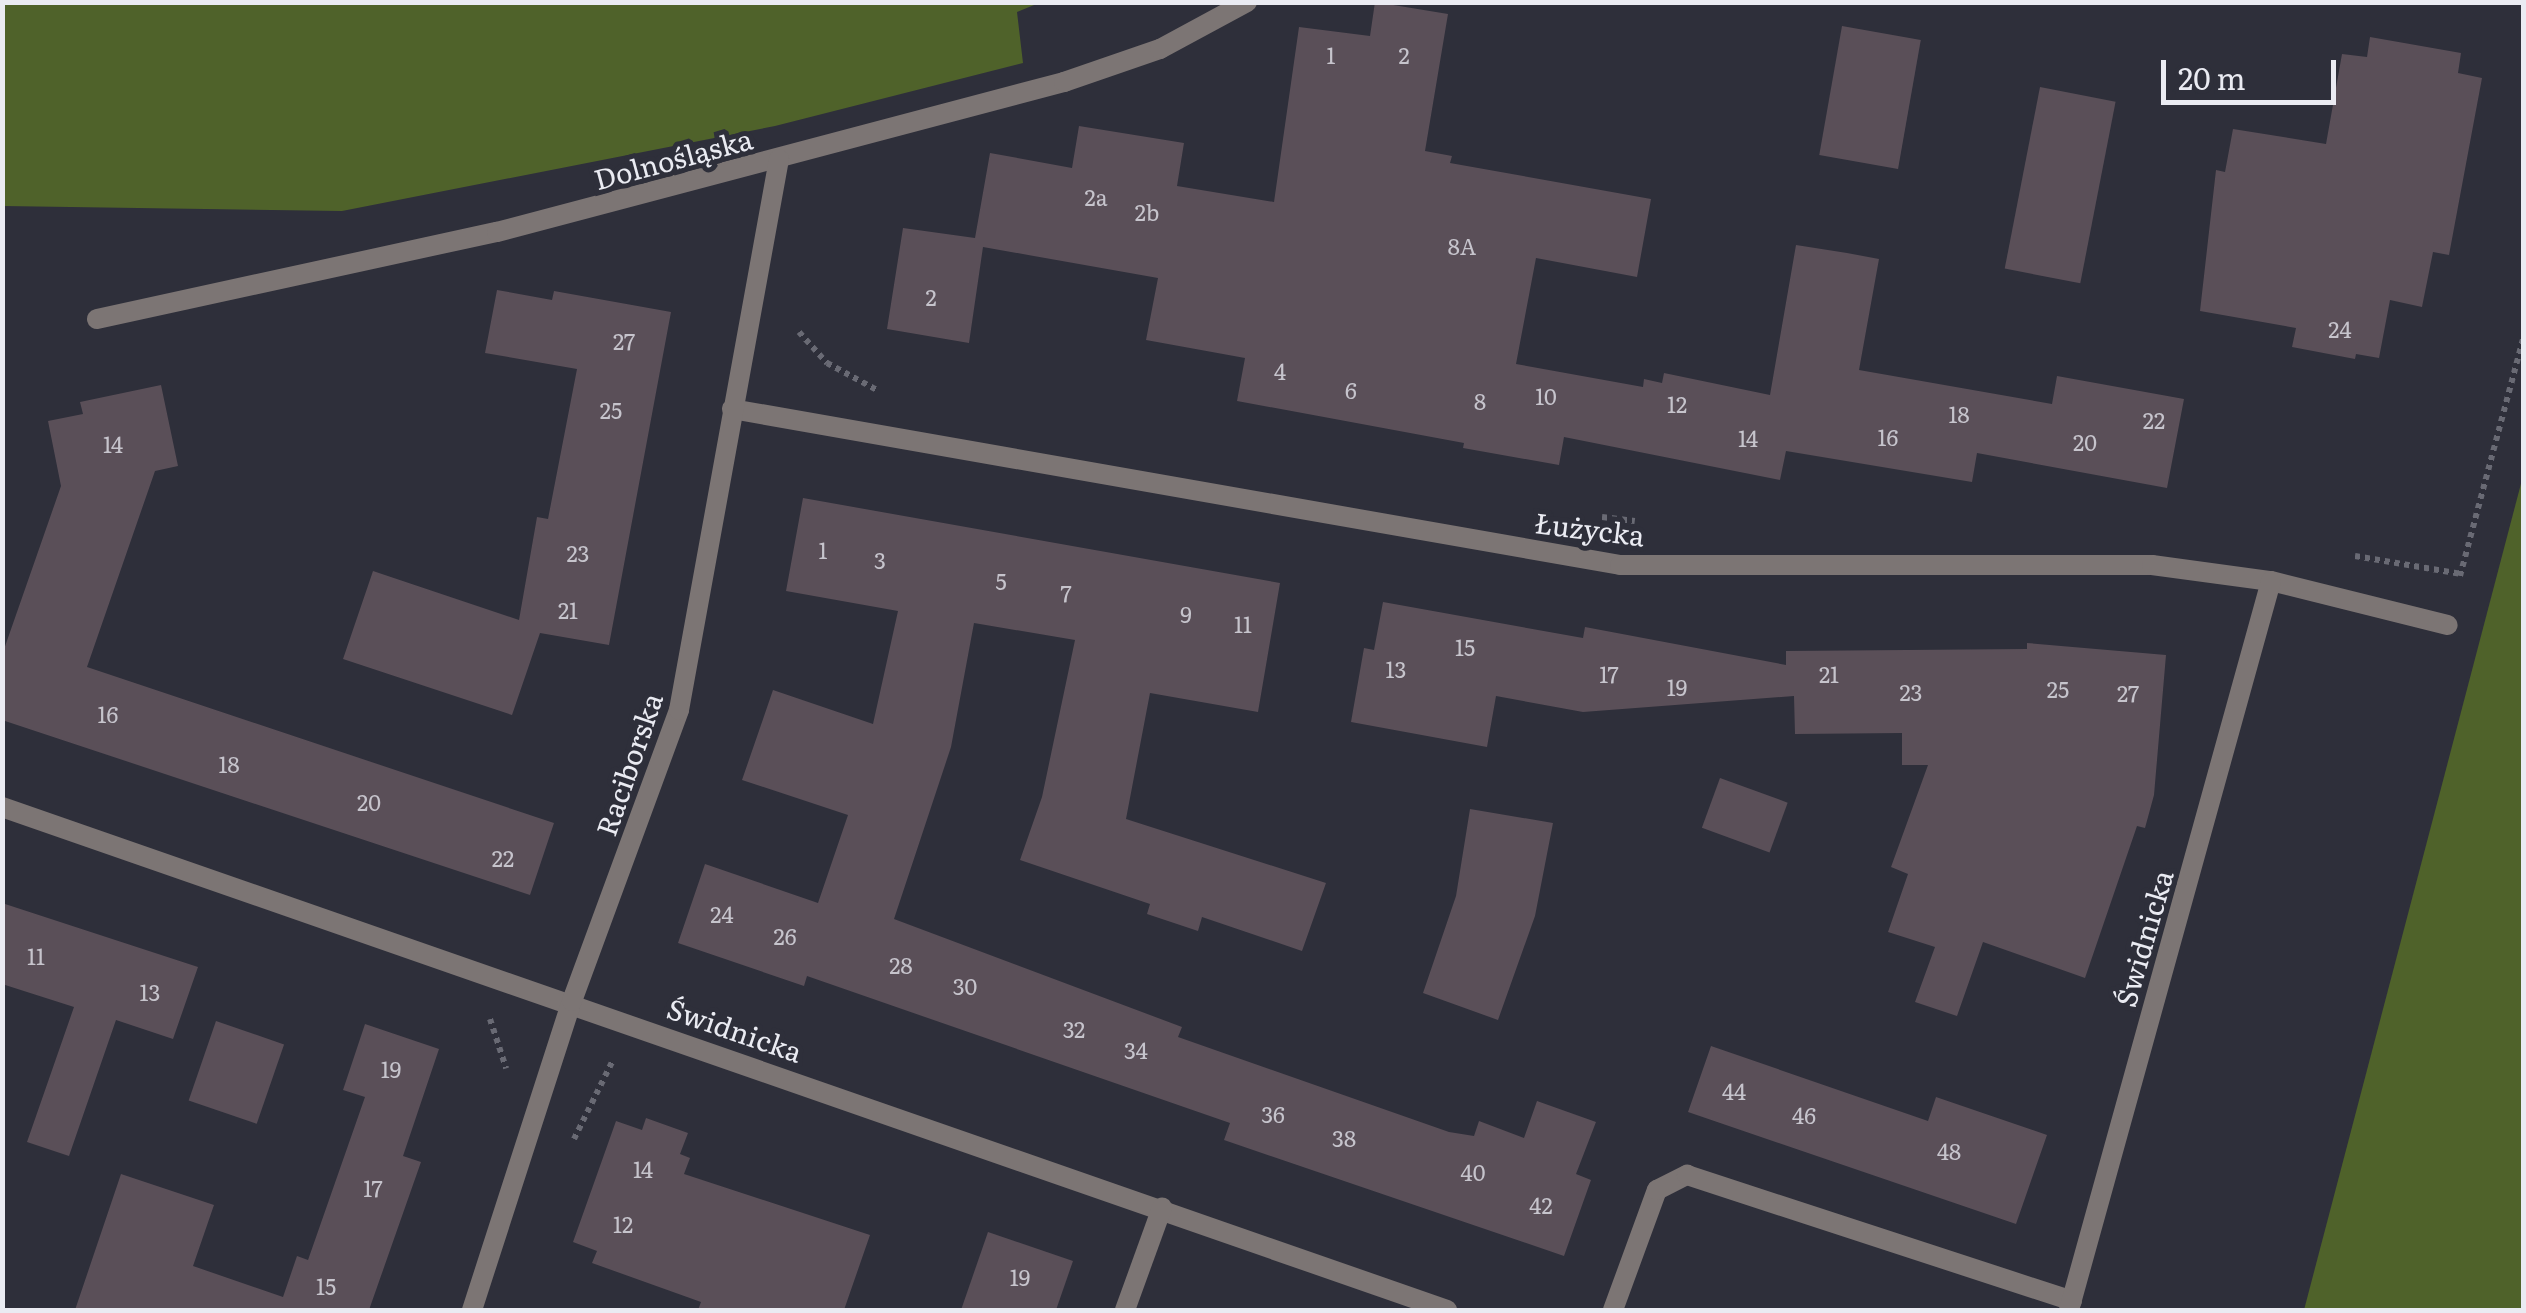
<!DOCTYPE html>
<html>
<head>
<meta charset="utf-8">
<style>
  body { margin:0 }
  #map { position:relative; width:2526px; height:1313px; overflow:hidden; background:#2e2f3a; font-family:Literata,serif }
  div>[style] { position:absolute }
  .green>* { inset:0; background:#4f622a }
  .building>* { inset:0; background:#5a4f58; transform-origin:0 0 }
  .path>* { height:6px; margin-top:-3px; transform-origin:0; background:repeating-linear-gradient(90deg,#696a74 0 5px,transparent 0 10px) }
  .lane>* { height:20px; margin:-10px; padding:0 10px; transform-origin:10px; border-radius:10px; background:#7c7574 }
  .street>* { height:20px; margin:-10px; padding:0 10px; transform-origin:10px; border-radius:10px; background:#7c7574 }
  span { translate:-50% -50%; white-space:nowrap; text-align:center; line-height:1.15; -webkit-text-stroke:10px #2e2f3a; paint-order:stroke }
  .number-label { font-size:22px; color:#c6c4cc }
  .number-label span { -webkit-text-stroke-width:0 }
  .street-label { font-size:28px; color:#eaebf2 }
  .frame { position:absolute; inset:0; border:5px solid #eaebf2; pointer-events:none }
  .scale { position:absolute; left:2161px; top:60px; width:175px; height:45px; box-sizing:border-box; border:5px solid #eaebf2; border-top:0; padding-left:12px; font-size:30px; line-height:35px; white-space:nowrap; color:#eaebf2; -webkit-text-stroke:8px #2e2f3a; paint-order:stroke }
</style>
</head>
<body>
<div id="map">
  <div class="green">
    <i style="clip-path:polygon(2px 3px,3px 2px,1039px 3px,1017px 12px,1023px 63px,775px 126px,342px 211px,3px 206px)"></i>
    <i style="clip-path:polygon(2523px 476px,2523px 1310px,2304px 1310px)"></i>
  </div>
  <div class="building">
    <i style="clip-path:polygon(1375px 2px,1448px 14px,1425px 151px,1452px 156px,1450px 163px,1651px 199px,1637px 277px,1536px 258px,1516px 364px,1643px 387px,1644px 379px,1662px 383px,1664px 373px,1770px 395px,1796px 245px,1847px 253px,1879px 259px,1859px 370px,2052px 404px,2057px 376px,2184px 399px,2167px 488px,1977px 453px,1972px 482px,1786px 451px,1780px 480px,1564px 437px,1559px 465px,1463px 448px,1464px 443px,1237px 401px,1245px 358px,1146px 340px,1158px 278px,983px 247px,969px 343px,887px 329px,903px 228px,975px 238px,990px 153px,1072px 168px,1079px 126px,1184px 143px,1177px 186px,1274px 202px,1299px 27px,1370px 36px)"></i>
    <i style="left:1842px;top:26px;width:80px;height:131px;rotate:10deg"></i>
    <i style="clip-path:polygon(2370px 37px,2461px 53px,2458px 73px,2482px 78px,2449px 255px,2433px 252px,2422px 307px,2390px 300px,2379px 358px,2356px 354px,2355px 359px,2292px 347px,2296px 328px,2200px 311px,2216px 170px,2225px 172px,2233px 129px,2326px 144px,2342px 54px,2367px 57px)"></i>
    <i style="left:2040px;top:87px;width:77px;height:185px;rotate:11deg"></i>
    <i style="clip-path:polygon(497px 290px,552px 300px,554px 291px,671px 312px,609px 645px,540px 633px,512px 715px,343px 659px,373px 571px,519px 620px,537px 517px,548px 519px,577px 369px,485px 353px)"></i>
    <i style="clip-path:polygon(161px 385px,178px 466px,155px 471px,87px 667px,554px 823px,530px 895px,2px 720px,2px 655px,61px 486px,48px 421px,83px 414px,80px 402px)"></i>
    <i style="clip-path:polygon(803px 498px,1280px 583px,1258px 712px,1150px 693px,1126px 819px,1326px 883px,1302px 951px,1202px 917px,1198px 931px,1147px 914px,1150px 904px,1020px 860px,1042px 797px,1075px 640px,974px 623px,951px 747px,894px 919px,1182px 1027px,1178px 1037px,1449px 1132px,1474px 1136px,1479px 1121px,1524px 1138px,1537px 1101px,1596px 1122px,1576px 1174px,1591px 1180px,1564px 1256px,1224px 1140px,1230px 1123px,807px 976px,804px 986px,678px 943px,705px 864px,818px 903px,848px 815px,742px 780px,773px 690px,873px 724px,898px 611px,786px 591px)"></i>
    <i style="clip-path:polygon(1383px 602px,1583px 638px,1585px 627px,1786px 665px,1786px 651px,2027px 649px,2027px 643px,2166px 655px,2154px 795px,2145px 828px,2137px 826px,2085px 978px,1983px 942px,1957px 1016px,1915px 1002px,1935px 947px,1888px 932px,1908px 874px,1891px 867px,1928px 765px,1902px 765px,1902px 733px,1795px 734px,1794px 696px,1583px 712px,1496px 696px,1487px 747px,1351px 722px,1364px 648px,1374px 650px)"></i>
    <i style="left:1720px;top:778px;width:72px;height:53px;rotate:20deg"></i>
    <i style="clip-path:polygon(1470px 809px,1553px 823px,1535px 916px,1498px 1020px,1423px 993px,1456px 896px)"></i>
    <i style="clip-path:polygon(2px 903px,198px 967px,173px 1039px,116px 1020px,69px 1156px,27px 1142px,74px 1007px,2px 984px)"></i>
    <i style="left:216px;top:1021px;width:72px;height:84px;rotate:19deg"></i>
    <i style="clip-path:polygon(365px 1024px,439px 1049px,403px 1156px,421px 1162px,369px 1310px,75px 1310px,121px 1174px,214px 1205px,193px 1266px,283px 1297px,297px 1256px,308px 1260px,365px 1097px,343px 1090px)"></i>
    <i style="clip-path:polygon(1711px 1046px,1928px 1121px,1936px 1097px,2047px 1135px,2016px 1224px,1688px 1112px)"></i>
    <i style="clip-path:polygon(646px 1118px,688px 1133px,680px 1154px,690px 1158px,684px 1174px,870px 1235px,844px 1310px,698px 1310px,701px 1302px,592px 1263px,597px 1251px,573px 1242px,616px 1121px,642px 1130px)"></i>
    <i style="clip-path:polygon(988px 1232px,1073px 1261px,1056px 1310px,961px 1310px)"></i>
  </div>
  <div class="path">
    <i style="left:799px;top:332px;width:42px;rotate:47.9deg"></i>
    <i style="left:827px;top:363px;width:57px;rotate:28.4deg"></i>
    <i style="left:1602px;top:517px;width:33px;rotate:7deg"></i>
    <i style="left:2355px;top:556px;width:108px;rotate:9.6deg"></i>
    <i style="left:2460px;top:576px;width:248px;rotate:-75.1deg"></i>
    <i style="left:490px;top:1019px;width:52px;rotate:71.9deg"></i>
    <i style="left:574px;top:1139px;width:88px;rotate:-63.7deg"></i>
  </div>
  <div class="lane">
    <i style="left:1613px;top:1310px;width:128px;rotate:-69.9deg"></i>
    <i style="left:1657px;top:1190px;width:34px;rotate:-27deg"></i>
    <i style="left:1687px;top:1175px;width:405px;rotate:18.1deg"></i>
  </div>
  <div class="street">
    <i style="left:97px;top:319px;width:409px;rotate:-12.3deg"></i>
    <i style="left:497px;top:232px;width:587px;rotate:-14.82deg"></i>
    <i style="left:1064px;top:82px;width:102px;rotate:-19deg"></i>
    <i style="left:1160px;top:49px;width:99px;rotate:-28.4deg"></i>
    <i style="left:732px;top:409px;width:902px;rotate:9.96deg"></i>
    <i style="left:1620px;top:565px;width:532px"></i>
    <i style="left:2152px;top:565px;width:120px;rotate:7.7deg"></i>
    <i style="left:2271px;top:581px;width:182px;rotate:14deg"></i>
    <i style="left:2px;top:807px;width:1530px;rotate:19.19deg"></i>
    <i style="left:472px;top:1310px;width:325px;rotate:-72.1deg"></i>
    <i style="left:572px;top:1001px;width:310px;rotate:-69.8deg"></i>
    <i style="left:679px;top:710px;width:560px;rotate:-79.71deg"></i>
    <i style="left:1125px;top:1310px;width:109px;rotate:-70.1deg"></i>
    <i style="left:2069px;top:1310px;width:756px;rotate:-74.51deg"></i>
  </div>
  <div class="number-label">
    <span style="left:1331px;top:55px">1</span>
    <span style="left:1404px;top:55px">2</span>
    <span style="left:1096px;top:197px">2a</span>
    <span style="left:1147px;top:212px">2b</span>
    <span style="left:1462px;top:246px">8A</span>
    <span style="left:931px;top:297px">2</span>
    <span style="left:2340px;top:329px">24</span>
    <span style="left:624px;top:341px">27</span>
    <span style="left:1280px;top:371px">4</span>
    <span style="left:1351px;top:390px">6</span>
    <span style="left:1546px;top:396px">10</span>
    <span style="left:1480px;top:401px">8</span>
    <span style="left:1677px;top:404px">12</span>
    <span style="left:611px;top:410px">25</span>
    <span style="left:1959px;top:414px">18</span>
    <span style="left:2154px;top:420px">22</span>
    <span style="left:1888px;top:437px">16</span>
    <span style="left:1748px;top:438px">14</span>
    <span style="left:2085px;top:442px">20</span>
    <span style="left:113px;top:444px">14</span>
    <span style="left:823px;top:550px">1</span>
    <span style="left:578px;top:553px">23</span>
    <span style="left:880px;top:560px">3</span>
    <span style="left:1001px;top:581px">5</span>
    <span style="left:1066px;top:593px">7</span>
    <span style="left:568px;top:610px">21</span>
    <span style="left:1186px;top:614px">9</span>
    <span style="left:1243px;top:624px">11</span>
    <span style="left:1465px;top:647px">15</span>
    <span style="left:1396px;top:669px">13</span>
    <span style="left:1609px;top:674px">17</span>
    <span style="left:1829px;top:674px">21</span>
    <span style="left:1677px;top:687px">19</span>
    <span style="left:2058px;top:689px">25</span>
    <span style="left:1911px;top:692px">23</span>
    <span style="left:2128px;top:693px">27</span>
    <span style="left:108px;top:714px">16</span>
    <span style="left:229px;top:764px">18</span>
    <span style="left:369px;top:802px">20</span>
    <span style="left:503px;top:858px">22</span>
    <span style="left:722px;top:914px">24</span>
    <span style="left:785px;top:936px">26</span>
    <span style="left:36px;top:956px">11</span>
    <span style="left:901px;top:965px">28</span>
    <span style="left:965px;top:986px">30</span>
    <span style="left:150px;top:992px">13</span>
    <span style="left:1074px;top:1029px">32</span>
    <span style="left:1136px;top:1050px">34</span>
    <span style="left:391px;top:1069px">19</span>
    <span style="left:1734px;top:1091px">44</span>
    <span style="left:1273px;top:1114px">36</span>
    <span style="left:1804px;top:1115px">46</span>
    <span style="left:1344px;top:1138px">38</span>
    <span style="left:1949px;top:1151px">48</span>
    <span style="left:643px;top:1169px">14</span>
    <span style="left:1473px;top:1172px">40</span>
    <span style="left:373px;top:1188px">17</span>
    <span style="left:1541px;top:1205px">42</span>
    <span style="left:623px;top:1224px">12</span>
    <span style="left:1020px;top:1277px">19</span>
    <span style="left:326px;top:1286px">15</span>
  </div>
  <div class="street-label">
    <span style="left:673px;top:158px;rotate:-15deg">Dolnośląska</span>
    <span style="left:1590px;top:528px;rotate:7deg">Łużycka</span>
    <span style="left:628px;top:764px;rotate:-71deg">Raciborska</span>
    <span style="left:2143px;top:938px;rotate:-74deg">Świdnicka</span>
    <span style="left:735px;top:1029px;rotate:19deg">Świdnicka</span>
  </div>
  <div class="frame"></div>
  <div class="scale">20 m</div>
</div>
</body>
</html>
